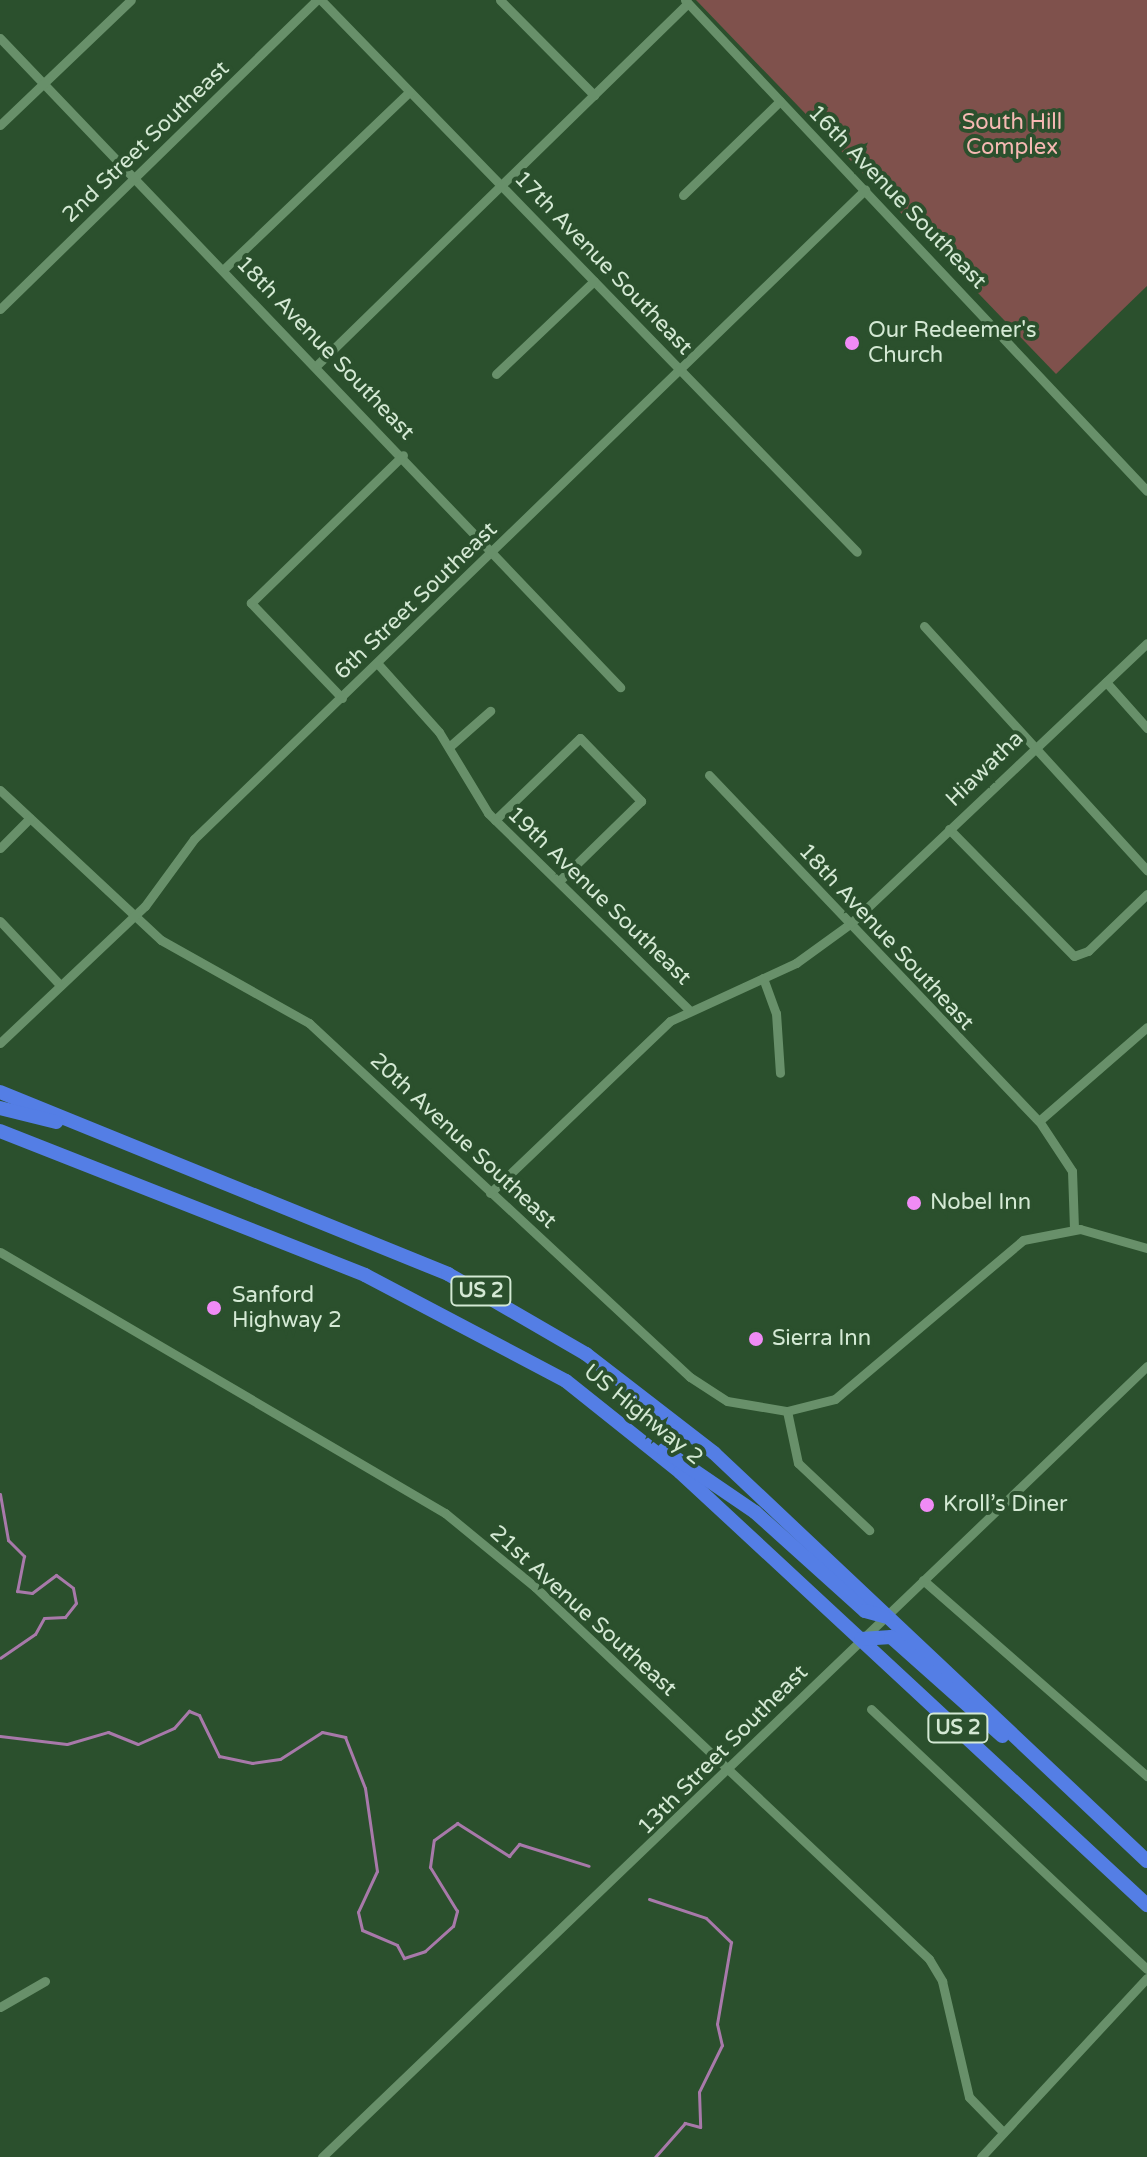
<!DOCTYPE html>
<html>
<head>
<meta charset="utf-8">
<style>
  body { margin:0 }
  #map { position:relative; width:1147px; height:2157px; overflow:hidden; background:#2b502d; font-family:"Varela Round",sans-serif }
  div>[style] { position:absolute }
  .green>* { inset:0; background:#7f514c }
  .stream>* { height:3px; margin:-1.5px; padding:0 1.5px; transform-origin:1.5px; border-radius:1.5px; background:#a879aa }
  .minor>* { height:9px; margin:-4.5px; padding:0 4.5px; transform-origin:4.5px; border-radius:4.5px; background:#68906a }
  .highway>* { height:14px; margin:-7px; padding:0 7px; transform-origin:7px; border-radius:7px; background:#547ee5 }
  .dots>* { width:22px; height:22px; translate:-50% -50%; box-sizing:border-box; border:4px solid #2b502d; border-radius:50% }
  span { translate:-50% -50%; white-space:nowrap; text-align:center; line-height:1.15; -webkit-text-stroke:8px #2b502d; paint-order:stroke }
  .shield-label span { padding:2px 6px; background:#2b502d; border:2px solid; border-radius:6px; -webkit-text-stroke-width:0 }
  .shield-label { font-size:20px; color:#d4e9d4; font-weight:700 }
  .park-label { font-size:22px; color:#f6b9b3 }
  .street-label { font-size:22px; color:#d4e9d4 }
  .poi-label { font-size:22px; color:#d4e9d4 }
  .left { translate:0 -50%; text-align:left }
</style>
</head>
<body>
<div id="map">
  <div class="green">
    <i style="clip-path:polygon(696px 0,1147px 0,1147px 286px,1056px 374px)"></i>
  </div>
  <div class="stream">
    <i style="left:0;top:1494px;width:47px;rotate:80.1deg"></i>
    <i style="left:8px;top:1540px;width:23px;rotate:45deg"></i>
    <i style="left:24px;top:1556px;width:36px;rotate:101deg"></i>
    <i style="left:17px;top:1591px;width:15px;rotate:8deg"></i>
    <i style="left:32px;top:1593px;width:30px;rotate:-37deg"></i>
    <i style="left:56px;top:1575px;width:21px;rotate:37deg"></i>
    <i style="left:73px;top:1588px;width:15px;rotate:79deg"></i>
    <i style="left:76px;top:1603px;width:18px;rotate:128deg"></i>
    <i style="left:65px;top:1617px;width:21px;rotate:177deg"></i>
    <i style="left:44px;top:1618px;width:18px;rotate:119deg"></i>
    <i style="left:35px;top:1634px;width:42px;rotate:145.6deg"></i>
    <i style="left:0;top:1736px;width:67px;rotate:6.8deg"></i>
    <i style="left:67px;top:1744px;width:43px;rotate:-16.3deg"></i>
    <i style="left:108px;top:1732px;width:32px;rotate:22deg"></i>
    <i style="left:138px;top:1744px;width:39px;rotate:-24deg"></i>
    <i style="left:174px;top:1728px;width:23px;rotate:-49deg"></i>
    <i style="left:189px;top:1711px;width:11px;rotate:22deg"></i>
    <i style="left:199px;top:1715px;width:46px;rotate:64deg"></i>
    <i style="left:219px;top:1756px;width:34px;rotate:12deg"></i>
    <i style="left:252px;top:1763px;width:28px;rotate:-8deg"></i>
    <i style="left:280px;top:1759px;width:50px;rotate:-32.7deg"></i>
    <i style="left:322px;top:1732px;width:24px;rotate:12deg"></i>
    <i style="left:345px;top:1737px;width:55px;rotate:68.6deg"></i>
    <i style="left:365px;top:1788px;width:84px;rotate:81.8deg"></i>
    <i style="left:377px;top:1871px;width:45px;rotate:114.9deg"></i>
    <i style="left:358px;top:1912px;width:18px;rotate:77deg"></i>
    <i style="left:362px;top:1930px;width:38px;rotate:23deg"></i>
    <i style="left:397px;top:1945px;width:15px;rotate:62deg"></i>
    <i style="left:404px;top:1958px;width:22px;rotate:-18deg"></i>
    <i style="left:425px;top:1951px;width:38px;rotate:-42deg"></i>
    <i style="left:453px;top:1926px;width:16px;rotate:-75deg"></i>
    <i style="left:457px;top:1911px;width:52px;rotate:-121.5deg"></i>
    <i style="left:430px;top:1867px;width:27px;rotate:-82deg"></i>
    <i style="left:434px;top:1840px;width:29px;rotate:-36deg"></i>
    <i style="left:457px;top:1823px;width:62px;rotate:32.4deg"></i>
    <i style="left:509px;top:1856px;width:16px;rotate:-50deg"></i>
    <i style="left:519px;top:1844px;width:73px;rotate:17.4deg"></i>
    <i style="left:649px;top:1899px;width:60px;rotate:18.4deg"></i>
    <i style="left:706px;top:1918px;width:35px;rotate:44deg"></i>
    <i style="left:731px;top:1942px;width:83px;rotate:99.7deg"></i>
    <i style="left:717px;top:2024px;width:22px;rotate:77deg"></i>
    <i style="left:722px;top:2045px;width:52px;rotate:116.1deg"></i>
    <i style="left:699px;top:2092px;width:35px;rotate:88deg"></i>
    <i style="left:700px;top:2127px;width:16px;rotate:-165deg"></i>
    <i style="left:685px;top:2123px;width:45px;rotate:131.4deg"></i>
  </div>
  <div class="minor">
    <i style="left:321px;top:0;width:769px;rotate:45.84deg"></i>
    <i style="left:500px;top:0;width:134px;rotate:45.3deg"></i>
    <i style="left:685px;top:0;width:674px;rotate:46.74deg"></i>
    <i style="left:0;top:38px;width:898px;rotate:46.31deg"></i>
    <i style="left:0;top:125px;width:181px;rotate:-43.7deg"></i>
    <i style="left:683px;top:195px;width:135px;rotate:-44.1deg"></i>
    <i style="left:225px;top:268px;width:255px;rotate:-43.7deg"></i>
    <i style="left:0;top:309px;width:443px;rotate:-44.3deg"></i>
    <i style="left:317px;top:365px;width:518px;rotate:-44.3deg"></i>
    <i style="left:496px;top:374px;width:135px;rotate:-43.5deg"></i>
    <i style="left:924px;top:626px;width:331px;rotate:47.6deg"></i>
    <i style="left:378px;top:664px;width:91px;rotate:48.1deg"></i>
    <i style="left:439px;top:732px;width:95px;rotate:58.8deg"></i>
    <i style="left:488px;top:813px;width:280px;rotate:44.4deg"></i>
    <i style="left:1106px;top:682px;width:62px;rotate:48.3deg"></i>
    <i style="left:342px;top:698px;width:132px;rotate:-133.8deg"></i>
    <i style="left:251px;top:603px;width:212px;rotate:-44.2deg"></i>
    <i style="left:449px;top:747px;width:55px;rotate:-41.3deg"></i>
    <i style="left:709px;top:775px;width:478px;rotate:46.4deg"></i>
    <i style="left:1039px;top:1121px;width:143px;rotate:-41deg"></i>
    <i style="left:0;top:790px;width:220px;rotate:43deg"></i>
    <i style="left:161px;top:940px;width:170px;rotate:29.3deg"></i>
    <i style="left:309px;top:1023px;width:520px;rotate:42.9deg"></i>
    <i style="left:690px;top:1377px;width:44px;rotate:33deg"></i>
    <i style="left:727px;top:1401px;width:61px;rotate:9.5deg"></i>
    <i style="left:787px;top:1411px;width:49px;rotate:-14deg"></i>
    <i style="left:835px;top:1399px;width:246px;rotate:-40.2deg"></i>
    <i style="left:1023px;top:1240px;width:58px;rotate:-10.9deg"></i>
    <i style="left:1080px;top:1229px;width:70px;rotate:15.8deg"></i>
    <i style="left:495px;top:820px;width:118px;rotate:-44deg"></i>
    <i style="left:580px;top:738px;width:88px;rotate:45.9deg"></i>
    <i style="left:641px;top:801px;width:113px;rotate:135.7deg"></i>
    <i style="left:949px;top:829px;width:178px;rotate:45.5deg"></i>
    <i style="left:1074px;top:956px;width:15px;rotate:-20deg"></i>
    <i style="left:1088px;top:951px;width:82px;rotate:-44deg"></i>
    <i style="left:0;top:848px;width:42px;rotate:-45deg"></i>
    <i style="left:0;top:921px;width:88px;rotate:46.8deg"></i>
    <i style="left:763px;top:978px;width:37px;rotate:70deg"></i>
    <i style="left:776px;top:1013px;width:60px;rotate:86.2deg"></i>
    <i style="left:0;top:1043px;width:199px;rotate:-43.4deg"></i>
    <i style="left:145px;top:906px;width:83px;rotate:-53.8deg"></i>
    <i style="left:194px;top:839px;width:934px;rotate:-44.05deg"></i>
    <i style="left:1039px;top:1121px;width:60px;rotate:56.6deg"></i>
    <i style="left:1072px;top:1171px;width:58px;rotate:88deg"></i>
    <i style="left:490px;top:1193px;width:249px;rotate:-43.7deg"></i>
    <i style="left:670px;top:1021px;width:139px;rotate:-24.7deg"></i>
    <i style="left:796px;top:963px;width:68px;rotate:-36deg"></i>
    <i style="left:851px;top:923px;width:407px;rotate:-43.4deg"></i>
    <i style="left:0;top:1252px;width:516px;rotate:30.39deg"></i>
    <i style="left:445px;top:1513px;width:117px;rotate:39.4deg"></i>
    <i style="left:535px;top:1587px;width:542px;rotate:43.35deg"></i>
    <i style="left:929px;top:1959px;width:26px;rotate:59deg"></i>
    <i style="left:942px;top:1981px;width:119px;rotate:76.9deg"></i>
    <i style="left:969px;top:2097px;width:49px;rotate:45.8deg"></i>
    <i style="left:787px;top:1411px;width:53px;rotate:78.1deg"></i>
    <i style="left:798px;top:1463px;width:98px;rotate:43.3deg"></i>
    <i style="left:923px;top:1580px;width:298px;rotate:41.2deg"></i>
    <i style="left:871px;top:1709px;width:379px;rotate:43.3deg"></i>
    <i style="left:0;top:2007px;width:52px;rotate:-30deg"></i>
    <i style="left:322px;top:2157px;width:1143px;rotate:-43.79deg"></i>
    <i style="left:981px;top:2157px;width:244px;rotate:-47.2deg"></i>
  </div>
  <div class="highway">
    <i style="left:0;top:1092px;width:484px;rotate:22.1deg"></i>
    <i style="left:448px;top:1274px;width:160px;rotate:30.1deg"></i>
    <i style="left:586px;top:1354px;width:162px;rotate:37.7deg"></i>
    <i style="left:714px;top:1453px;width:595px;rotate:43.3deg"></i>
    <i style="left:0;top:1108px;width:58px;rotate:14deg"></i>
    <i style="left:0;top:1131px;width:392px;rotate:21.5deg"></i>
    <i style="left:365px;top:1275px;width:227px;rotate:27.8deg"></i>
    <i style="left:566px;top:1381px;width:146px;rotate:38.6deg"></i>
    <i style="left:680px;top:1472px;width:637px;rotate:42.84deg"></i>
    <i style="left:664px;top:1450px;width:110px;rotate:34.3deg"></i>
    <i style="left:755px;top:1512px;width:148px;rotate:42deg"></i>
    <i style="left:865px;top:1611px;width:20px;rotate:15deg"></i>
    <i style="left:861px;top:1639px;width:30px;rotate:-4deg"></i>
    <i style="left:891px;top:1637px;width:149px;rotate:41.7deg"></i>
  </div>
  <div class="dots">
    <i style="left:852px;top:343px;background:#f08bf5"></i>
    <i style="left:914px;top:1203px;background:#f08bf5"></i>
    <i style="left:214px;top:1308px;background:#f08bf5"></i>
    <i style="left:756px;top:1339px;background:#f08bf5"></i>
    <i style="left:927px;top:1505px;background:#f08bf5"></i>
  </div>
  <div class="shield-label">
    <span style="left:481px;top:1291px">US 2</span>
    <span style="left:958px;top:1728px">US 2</span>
  </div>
  <div class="park-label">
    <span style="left:1012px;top:135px">South Hill<br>Complex</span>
  </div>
  <div class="street-label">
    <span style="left:146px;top:142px;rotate:-44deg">2nd Street Southeast</span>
    <span style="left:897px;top:197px;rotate:46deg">16th Avenue Southeast</span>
    <span style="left:603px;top:263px;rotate:46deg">17th Avenue Southeast</span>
    <span style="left:325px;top:348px;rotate:46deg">18th Avenue Southeast</span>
    <span style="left:416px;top:601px;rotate:-44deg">6th Street Southeast</span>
    <span style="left:985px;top:769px;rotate:-44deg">Hiawatha</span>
    <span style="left:599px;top:896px;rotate:44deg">19th Avenue Southeast</span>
    <span style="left:886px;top:937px;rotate:47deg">18th Avenue Southeast</span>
    <span style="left:463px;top:1141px;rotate:43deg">20th Avenue Southeast</span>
    <span style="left:643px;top:1415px;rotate:39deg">US Highway 2</span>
    <span style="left:583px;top:1611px;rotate:42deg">21st Avenue Southeast</span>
    <span style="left:723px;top:1750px;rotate:-45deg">13th Street Southeast</span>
  </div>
  <div class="poi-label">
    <span class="left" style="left:868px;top:343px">Our Redeemer's<br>Church</span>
    <span class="left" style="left:930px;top:1203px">Nobel Inn</span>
    <span class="left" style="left:232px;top:1308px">Sanford<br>Highway 2</span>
    <span class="left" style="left:772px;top:1339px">Sierra Inn</span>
    <span class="left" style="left:943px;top:1505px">Kroll’s Diner</span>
  </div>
</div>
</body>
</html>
